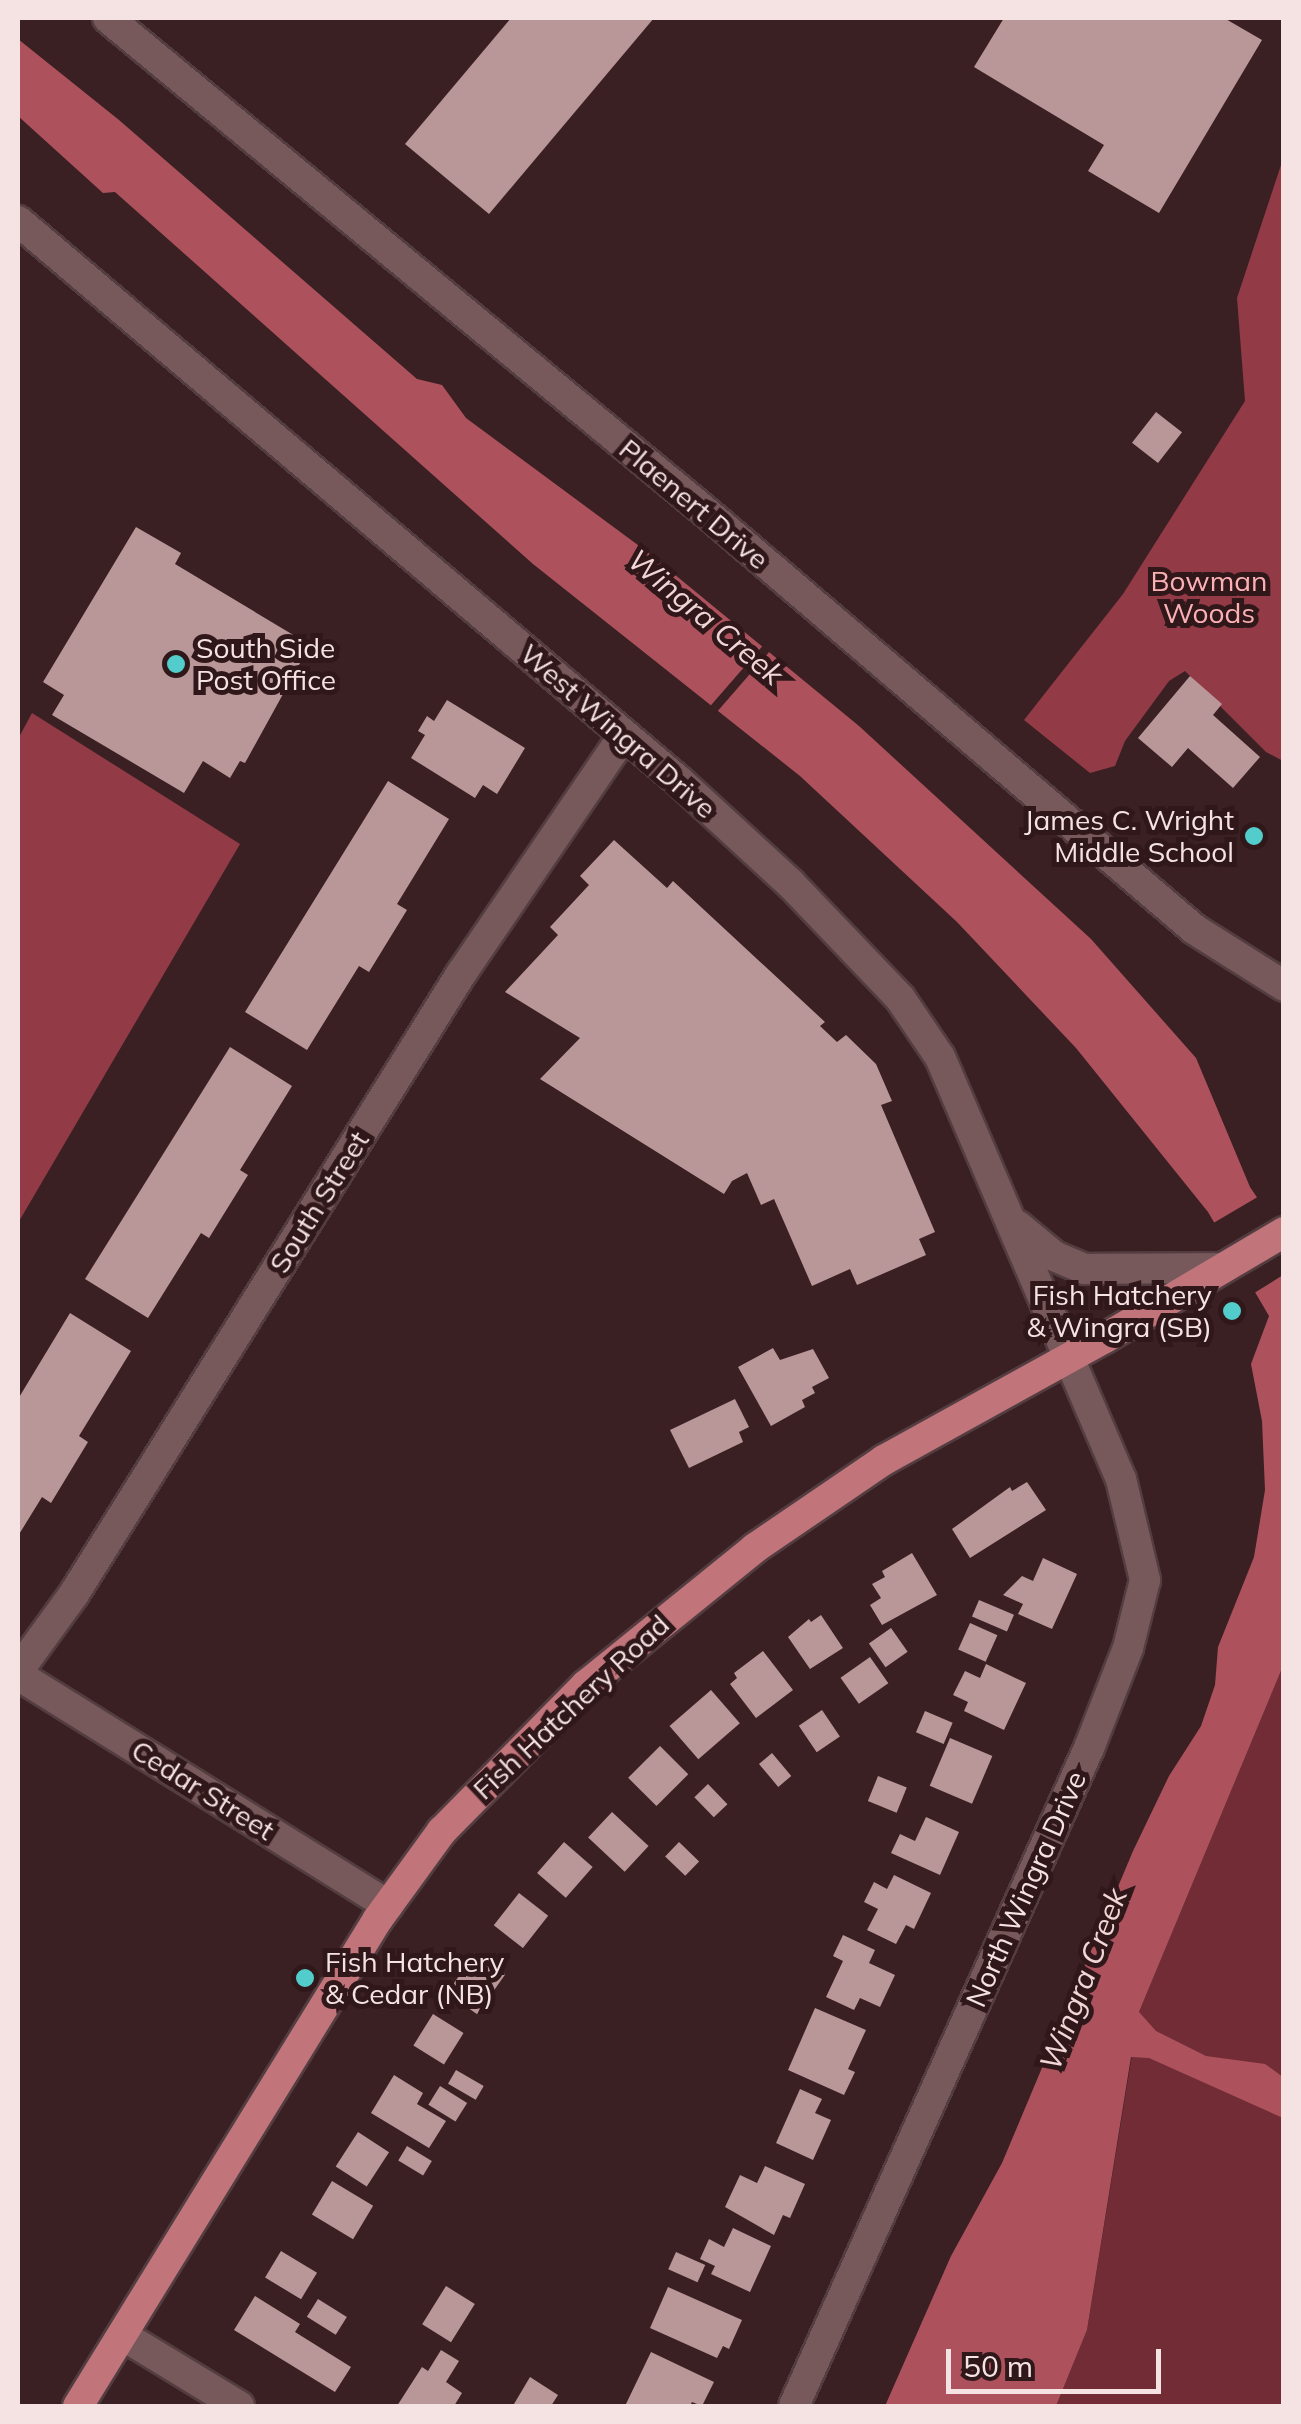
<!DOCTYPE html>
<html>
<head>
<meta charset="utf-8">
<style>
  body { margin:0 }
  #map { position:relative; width:1301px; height:2424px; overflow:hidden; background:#3a2022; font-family:Mulish,sans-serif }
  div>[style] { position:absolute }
  .green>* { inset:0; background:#712c35 }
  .forest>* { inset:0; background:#923b47 }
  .water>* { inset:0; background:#ad525d }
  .pier>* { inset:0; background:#3a2022; transform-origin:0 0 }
  .building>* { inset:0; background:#b99799; transform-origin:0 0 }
  .roads { filter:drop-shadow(2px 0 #533d40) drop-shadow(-2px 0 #533d40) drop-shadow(0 2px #533d40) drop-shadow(0 -2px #533d40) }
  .minor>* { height:30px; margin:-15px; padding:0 15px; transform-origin:15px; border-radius:15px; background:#78595b }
  .major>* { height:30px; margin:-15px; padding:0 15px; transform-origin:15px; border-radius:15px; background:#c2747b }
  .dots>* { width:28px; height:28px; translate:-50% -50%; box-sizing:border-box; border:5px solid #301719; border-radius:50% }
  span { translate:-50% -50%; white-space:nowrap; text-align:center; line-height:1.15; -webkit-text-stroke:10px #301719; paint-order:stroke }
  .street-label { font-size:28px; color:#f5e2e3 }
  .park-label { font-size:28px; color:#fbb0b5 }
  .poi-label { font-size:28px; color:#f5e2e3 }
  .left { translate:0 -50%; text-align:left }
  .right { translate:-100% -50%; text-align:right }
  .water-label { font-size:30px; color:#f1d6d7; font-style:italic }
  .frame { position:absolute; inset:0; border:20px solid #f5e2e3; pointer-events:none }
  .scale { position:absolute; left:946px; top:2349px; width:215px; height:45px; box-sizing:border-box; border:5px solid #f5e2e3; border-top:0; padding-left:12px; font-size:30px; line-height:35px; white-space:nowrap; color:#f5e2e3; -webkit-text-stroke:8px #301719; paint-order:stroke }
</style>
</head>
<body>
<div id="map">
  <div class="green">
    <i style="clip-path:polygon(1283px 1666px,1283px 2406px,1056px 2406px,1087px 2330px,1139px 2012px)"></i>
  </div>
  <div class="forest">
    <i style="clip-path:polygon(1283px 159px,1283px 761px,1266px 752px,1185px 671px,1169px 681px,1125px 741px,1115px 766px,1090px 773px,1024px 720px,1123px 594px,1245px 401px,1237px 298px)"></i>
    <i style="clip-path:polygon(32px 713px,240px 844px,18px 1223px,18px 739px)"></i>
  </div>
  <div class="water">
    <i style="clip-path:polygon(18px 39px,119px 120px,417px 379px,442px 385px,466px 418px,646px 551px,859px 726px,1091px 939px,1196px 1058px,1250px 1187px,1283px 1236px,1283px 1666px,1139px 2012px,1156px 2031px,1206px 2056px,1265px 2064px,1283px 2077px,1283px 2118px,1149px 2058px,1131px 2057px,1087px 2330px,1056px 2406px,885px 2406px,951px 2256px,1002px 2163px,1133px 1851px,1169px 1776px,1201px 1726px,1215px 1685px,1218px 1647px,1254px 1557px,1265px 1490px,1262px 1421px,1251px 1364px,1269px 1316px,1208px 1212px,1076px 1048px,957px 922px,800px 776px,533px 564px,115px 192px,103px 193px,18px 116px)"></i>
  </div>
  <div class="pier">
    <i style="left:765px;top:643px;width:9px;height:87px;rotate:41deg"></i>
    <i style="clip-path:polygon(1261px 1195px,1284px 1227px,1283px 1275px,1251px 1295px,1210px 1225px)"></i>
  </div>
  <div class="building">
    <i style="clip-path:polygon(511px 18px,654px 18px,489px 214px,405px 144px)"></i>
    <i style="clip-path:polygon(1004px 18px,1224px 18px,1262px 40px,1159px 213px,1088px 171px,1104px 145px,974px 67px)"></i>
    <i style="left:1156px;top:412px;width:33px;height:39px;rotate:38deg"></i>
    <i style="clip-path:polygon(136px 527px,181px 553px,175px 564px,310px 645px,245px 763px,240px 761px,230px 778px,203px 761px,184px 793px,52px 715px,64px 695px,43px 682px)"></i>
    <i style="clip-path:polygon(1190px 676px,1222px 704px,1213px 715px,1260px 757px,1233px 788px,1188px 748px,1172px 767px,1138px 738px)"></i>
    <i style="clip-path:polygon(447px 700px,525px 748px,497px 794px,483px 785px,475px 798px,411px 758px,425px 735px,418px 731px,427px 716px,434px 721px)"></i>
    <i style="clip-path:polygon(388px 781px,449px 819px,397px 904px,407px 910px,369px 972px,359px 966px,307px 1050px,245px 1012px)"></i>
    <i style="clip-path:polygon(614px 840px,667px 888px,673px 881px,825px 1022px,820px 1026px,837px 1042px,846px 1035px,876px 1064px,892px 1101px,881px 1105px,935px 1232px,919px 1239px,926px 1255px,857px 1285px,850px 1269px,812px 1286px,774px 1199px,761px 1205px,747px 1173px,732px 1181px,724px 1194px,540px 1079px,580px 1038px,505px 992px,558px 935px,550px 927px,589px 885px,580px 876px)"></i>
    <i style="clip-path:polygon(230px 1047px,292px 1086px,240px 1170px,248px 1175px,209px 1238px,201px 1233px,148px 1318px,85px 1279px)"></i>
    <i style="clip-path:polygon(70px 1313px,131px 1351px,79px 1436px,88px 1442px,51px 1503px,42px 1497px,18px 1536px,18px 1399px)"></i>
    <i style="clip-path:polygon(773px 1348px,780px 1360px,813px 1349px,829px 1378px,812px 1387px,815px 1393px,802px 1400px,805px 1407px,771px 1426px,738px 1367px)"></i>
    <i style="clip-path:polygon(735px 1399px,749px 1427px,739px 1432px,743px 1442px,689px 1468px,670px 1430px)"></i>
    <i style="clip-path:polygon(1027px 1482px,1046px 1510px,970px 1558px,952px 1529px,1010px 1487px,1012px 1491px)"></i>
    <i style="clip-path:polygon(912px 1553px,937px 1595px,882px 1625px,870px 1605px,881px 1598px,872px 1584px,885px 1577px,882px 1571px)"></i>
    <i style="clip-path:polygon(1043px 1558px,1077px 1574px,1052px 1629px,1018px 1614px,1023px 1604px,1003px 1595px,1022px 1576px,1033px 1581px)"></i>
    <i style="left:979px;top:1600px;width:38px;height:18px;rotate:23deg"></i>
    <i style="clip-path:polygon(821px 1615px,843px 1648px,810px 1669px,788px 1637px,809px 1619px,811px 1622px)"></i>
    <i style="left:970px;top:1623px;width:30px;height:29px;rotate:24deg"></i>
    <i style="left:891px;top:1628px;width:29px;height:27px;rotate:55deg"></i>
    <i style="clip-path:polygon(763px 1651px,793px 1690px,756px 1718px,730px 1684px,737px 1678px,734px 1673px)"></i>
    <i style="left:870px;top:1657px;width:32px;height:36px;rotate:55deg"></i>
    <i style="clip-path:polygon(986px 1664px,1026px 1683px,1004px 1730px,964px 1711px,968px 1702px,953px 1695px,965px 1671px,980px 1678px)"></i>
    <i style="left:711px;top:1690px;width:44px;height:55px;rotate:49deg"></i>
    <i style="left:822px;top:1710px;width:32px;height:28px;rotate:56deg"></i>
    <i style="left:925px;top:1711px;width:30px;height:23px;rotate:23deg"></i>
    <i style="left:950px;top:1738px;width:46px;height:52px;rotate:23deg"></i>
    <i style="left:660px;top:1746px;width:40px;height:45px;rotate:45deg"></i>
    <i style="left:772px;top:1753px;width:30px;height:17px;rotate:50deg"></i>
    <i style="left:878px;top:1776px;width:31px;height:27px;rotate:22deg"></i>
    <i style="left:708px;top:1784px;width:28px;height:19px;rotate:46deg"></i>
    <i style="left:612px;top:1812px;width:50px;height:35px;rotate:43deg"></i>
    <i style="clip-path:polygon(926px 1817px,959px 1832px,940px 1875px,891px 1853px,900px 1834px,915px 1841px)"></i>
    <i style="left:564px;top:1842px;width:38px;height:41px;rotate:41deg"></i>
    <i style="left:679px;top:1842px;width:28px;height:20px;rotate:44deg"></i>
    <i style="clip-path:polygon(894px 1875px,931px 1893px,914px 1929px,906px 1925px,896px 1944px,867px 1930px,878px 1909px,864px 1902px,874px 1882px,887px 1889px)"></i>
    <i style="left:519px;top:1893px;width:37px;height:41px;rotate:38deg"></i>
    <i style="clip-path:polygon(843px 1935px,875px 1950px,869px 1963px,895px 1975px,880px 2007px,860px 1998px,854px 2010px,826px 1997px,843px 1961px,833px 1956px)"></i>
    <i style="left:475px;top:1953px;width:37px;height:49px;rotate:35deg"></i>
    <i style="clip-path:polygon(815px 2008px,866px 2030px,848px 2069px,855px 2072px,844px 2095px,788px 2070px)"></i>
    <i style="left:433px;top:2014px;width:36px;height:37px;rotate:32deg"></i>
    <i style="left:456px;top:2070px;width:32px;height:16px;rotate:30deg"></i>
    <i style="clip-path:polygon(394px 2075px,423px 2093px,417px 2104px,446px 2121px,429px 2148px,371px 2113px)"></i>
    <i style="left:440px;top:2086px;width:32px;height:22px;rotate:32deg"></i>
    <i style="clip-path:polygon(800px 2089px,822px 2099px,815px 2113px,831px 2120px,813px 2160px,776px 2143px)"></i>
    <i style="left:358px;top:2132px;width:37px;height:41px;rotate:33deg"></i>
    <i style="left:407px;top:2146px;width:29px;height:17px;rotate:31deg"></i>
    <i style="clip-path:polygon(765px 2166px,805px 2184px,790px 2218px,783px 2215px,774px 2235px,725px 2207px,740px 2175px,757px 2183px)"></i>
    <i style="left:332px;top:2181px;width:48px;height:39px;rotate:31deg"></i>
    <i style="clip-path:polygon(733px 2228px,771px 2246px,750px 2292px,711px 2274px,715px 2266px,700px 2259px,709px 2239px,724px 2247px)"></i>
    <i style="left:281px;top:2251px;width:42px;height:31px;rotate:31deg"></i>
    <i style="left:676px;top:2252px;width:32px;height:19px;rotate:24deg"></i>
    <i style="left:446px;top:2286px;width:34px;height:45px;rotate:32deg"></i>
    <i style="clip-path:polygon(668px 2287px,742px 2320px,729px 2349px,723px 2346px,717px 2358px,650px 2328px)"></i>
    <i style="clip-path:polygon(255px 2296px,300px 2324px,295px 2332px,351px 2367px,335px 2392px,234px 2330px)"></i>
    <i style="left:318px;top:2299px;width:34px;height:21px;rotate:32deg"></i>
    <i style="clip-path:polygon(441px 2350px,459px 2361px,446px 2382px,462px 2393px,454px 2406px,397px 2406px,422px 2367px,428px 2371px)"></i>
    <i style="clip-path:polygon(651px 2352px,714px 2382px,702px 2406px,692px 2402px,690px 2406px,625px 2406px)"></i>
    <i style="clip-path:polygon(530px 2377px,558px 2395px,551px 2406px,514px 2404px)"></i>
  </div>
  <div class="roads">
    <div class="minor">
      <i style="left:108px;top:18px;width:776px;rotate:39.56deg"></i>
      <i style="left:706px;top:512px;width:642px;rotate:40.51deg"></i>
      <i style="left:1194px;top:929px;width:107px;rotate:32.3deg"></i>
      <i style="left:18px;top:221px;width:866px;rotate:40.27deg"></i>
      <i style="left:679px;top:781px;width:151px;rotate:42.6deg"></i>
      <i style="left:790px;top:883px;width:159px;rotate:46.3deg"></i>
      <i style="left:900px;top:998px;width:71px;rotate:55.9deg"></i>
      <i style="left:940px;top:1057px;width:459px;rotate:66.8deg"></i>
      <i style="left:1121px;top:1479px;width:104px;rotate:76.6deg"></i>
      <i style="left:1145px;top:1580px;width:70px;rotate:104deg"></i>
      <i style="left:1128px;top:1648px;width:107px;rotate:111.3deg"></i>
      <i style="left:1089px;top:1748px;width:721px;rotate:114.15deg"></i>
      <i style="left:1018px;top:1226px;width:47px;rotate:39.8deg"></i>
      <i style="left:1054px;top:1256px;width:33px;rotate:23deg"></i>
      <i style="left:1084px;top:1269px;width:137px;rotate:-0.4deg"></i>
      <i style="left:18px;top:1671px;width:95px;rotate:-54deg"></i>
      <i style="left:74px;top:1594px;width:731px;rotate:-58.03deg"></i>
      <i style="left:461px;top:974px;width:289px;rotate:-55.7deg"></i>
      <i style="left:18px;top:1675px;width:436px;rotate:31.9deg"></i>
      <i style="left:122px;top:2335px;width:137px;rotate:31.3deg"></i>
    </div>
    <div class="major">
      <i style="left:78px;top:2406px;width:572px;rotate:-58.37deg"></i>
      <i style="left:378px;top:1919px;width:109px;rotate:-54deg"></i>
      <i style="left:442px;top:1831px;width:205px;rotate:-45.4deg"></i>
      <i style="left:586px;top:1685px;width:218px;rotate:-39deg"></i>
      <i style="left:755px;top:1548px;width:156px;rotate:-34.3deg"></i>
      <i style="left:884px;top:1460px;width:252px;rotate:-28.9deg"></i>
      <i style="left:1105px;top:1338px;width:208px;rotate:-30.6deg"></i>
    </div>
  </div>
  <div class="dots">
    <i style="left:176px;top:664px;background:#52cdcc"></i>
    <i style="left:1254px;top:836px;background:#52cdcc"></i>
    <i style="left:1232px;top:1311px;background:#52cdcc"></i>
    <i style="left:305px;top:1978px;background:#52cdcc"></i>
  </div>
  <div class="street-label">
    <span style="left:694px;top:504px;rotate:40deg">Plaenert Drive</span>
    <span style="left:618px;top:731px;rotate:41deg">West Wingra Drive</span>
    <span style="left:319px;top:1202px;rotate:-58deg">South Street</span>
    <span style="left:571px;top:1707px;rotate:-43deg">Fish Hatchery Road</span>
    <span style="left:203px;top:1790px;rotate:32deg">Cedar Street</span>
    <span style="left:1026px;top:1889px;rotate:-66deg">North Wingra Drive</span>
  </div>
  <div class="park-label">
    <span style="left:1209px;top:597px">Bowman<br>Woods</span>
  </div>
  <div class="poi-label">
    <span class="left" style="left:196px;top:664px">South Side<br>Post Office</span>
    <span class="right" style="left:1234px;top:836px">James C. Wright<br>Middle School</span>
    <span class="right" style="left:1212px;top:1311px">Fish Hatchery<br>&amp; Wingra (SB)</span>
    <span class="left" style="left:325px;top:1978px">Fish Hatchery<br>&amp; Cedar (NB)</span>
  </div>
  <div class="water-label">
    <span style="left:706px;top:617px;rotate:40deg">Wingra Creek</span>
    <span style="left:1083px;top:1979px;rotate:-69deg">Wingra Creek</span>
  </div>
  <div class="frame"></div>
  <div class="scale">50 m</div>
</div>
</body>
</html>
